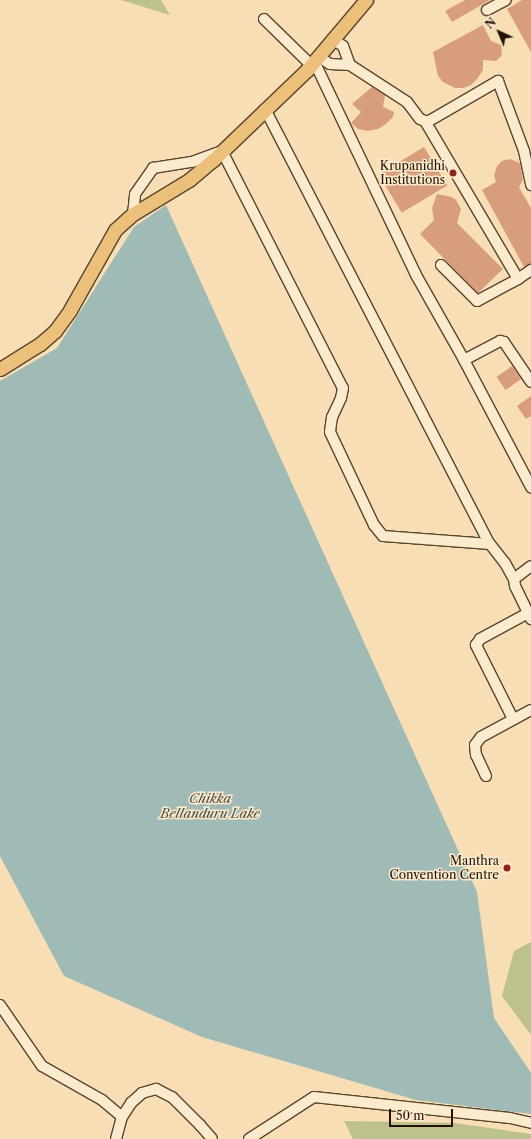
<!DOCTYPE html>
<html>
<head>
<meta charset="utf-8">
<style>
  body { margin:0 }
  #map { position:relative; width:531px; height:1139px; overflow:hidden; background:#f7deb4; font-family:"Libre Caslon Text",serif }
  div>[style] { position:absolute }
  .green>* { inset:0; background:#bcc18e }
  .water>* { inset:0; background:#a0bab6 }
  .building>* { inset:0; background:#d89e7c; transform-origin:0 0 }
  .roads { filter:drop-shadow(1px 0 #58452d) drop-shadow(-1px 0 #58452d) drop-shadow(0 1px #58452d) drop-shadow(0 -1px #58452d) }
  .minor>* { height:10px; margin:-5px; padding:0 5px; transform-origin:5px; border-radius:5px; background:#faeace }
  .major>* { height:13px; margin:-6.5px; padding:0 6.5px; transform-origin:6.5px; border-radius:6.5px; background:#ecbf7a }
  .dots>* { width:11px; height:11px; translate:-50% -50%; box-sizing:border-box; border:2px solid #faeace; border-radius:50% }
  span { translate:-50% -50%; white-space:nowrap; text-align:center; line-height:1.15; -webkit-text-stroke:3px #faeace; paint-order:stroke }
  .poi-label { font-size:12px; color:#231200 }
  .right { translate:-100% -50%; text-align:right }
  .water-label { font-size:13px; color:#4f4d40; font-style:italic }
  .north { position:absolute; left:479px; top:12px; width:40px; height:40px; -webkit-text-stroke:3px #faeace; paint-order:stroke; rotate:316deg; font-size:11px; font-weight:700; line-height:16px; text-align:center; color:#231200 }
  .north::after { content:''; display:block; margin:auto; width:14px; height:18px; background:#231200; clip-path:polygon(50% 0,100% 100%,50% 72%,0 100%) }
  .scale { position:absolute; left:389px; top:1109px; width:64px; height:18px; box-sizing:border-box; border:2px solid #231200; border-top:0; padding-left:5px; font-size:12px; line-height:14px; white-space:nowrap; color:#231200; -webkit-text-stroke:3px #faeace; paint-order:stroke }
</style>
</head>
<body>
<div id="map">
  <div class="green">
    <i style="clip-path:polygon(121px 0,161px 0,170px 15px)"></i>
    <i style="clip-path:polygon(531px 942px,531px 1035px,502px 996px,514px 951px)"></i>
    <i style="clip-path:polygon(344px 1121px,455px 1123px,531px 1134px,531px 1139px,353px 1139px)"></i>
  </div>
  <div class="water">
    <i style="clip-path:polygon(166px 205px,477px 892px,494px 1018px,531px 1073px,531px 1114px,416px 1100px,202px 1037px,64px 976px,0 856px,0 381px,57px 348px,134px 227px)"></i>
  </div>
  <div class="building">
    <i style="clip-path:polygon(465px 0,490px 0,452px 22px,445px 11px)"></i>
    <i style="clip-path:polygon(522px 0,531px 0,531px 52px,507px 9px)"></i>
    <i style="clip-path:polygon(483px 25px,491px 41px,501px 45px,502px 55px,496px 61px,483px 60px,483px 70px,477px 79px,471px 85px,463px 88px,455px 88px,443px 82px,438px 76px,433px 52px)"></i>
    <i style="clip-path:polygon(372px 87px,385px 95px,383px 107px,394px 112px,393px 117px,386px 124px,378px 129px,368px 131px,358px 129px,351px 123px,361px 112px,352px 104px)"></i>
    <i style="left:424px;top:147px;width:45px;height:53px;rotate:59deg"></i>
    <i style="clip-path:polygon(510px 159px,520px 163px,523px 180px,519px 187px,531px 208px,531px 264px,524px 267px,482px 190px,496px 182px,494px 176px,497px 166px,502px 161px)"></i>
    <i style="clip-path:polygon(437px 194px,452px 197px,456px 200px,461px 209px,457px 223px,503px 269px,478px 293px,420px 234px,434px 220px,432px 208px)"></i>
    <i style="left:512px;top:366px;width:16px;height:19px;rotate:55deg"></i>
    <i style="clip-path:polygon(531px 396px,531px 416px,526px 419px,517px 406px)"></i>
  </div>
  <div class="roads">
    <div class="minor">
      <i style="left:487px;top:10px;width:21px;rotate:-28deg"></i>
      <i style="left:264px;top:19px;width:66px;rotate:44.4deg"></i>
      <i style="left:332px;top:39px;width:13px;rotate:32deg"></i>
      <i style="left:343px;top:46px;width:20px;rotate:70deg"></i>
      <i style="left:318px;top:56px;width:14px;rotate:34deg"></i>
      <i style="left:330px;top:64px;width:20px;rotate:3deg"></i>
      <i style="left:350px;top:65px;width:68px;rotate:33deg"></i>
      <i style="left:407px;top:102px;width:21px;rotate:53deg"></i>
      <i style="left:420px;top:119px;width:5px;rotate:22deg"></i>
      <i style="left:425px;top:121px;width:4px"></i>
      <i style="left:429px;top:121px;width:80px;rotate:-30.1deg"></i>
      <i style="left:498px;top:81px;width:75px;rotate:69.6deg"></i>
      <i style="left:524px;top:151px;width:35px;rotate:78deg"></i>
      <i style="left:314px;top:61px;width:237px;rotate:64.5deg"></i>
      <i style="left:416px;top:275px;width:98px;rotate:60.5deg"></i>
      <i style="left:464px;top:360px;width:144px;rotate:62.2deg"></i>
      <i style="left:265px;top:109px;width:490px;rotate:62.7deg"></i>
      <i style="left:490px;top:544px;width:24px;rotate:52deg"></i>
      <i style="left:505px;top:563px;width:18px;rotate:61deg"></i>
      <i style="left:514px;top:579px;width:7px;rotate:82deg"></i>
      <i style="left:515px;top:586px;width:37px;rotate:64deg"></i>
      <i style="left:425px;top:121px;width:183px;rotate:59.5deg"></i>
      <i style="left:518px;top:279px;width:16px;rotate:-35deg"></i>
      <i style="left:133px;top:214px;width:20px;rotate:-84deg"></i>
      <i style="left:135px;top:194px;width:32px;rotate:-55deg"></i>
      <i style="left:153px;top:168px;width:39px;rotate:-9deg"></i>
      <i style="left:192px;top:162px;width:32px;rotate:-20deg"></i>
      <i style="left:222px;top:151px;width:266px;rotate:63deg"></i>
      <i style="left:343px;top:388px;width:10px;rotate:101deg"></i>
      <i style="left:341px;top:398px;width:21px;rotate:115deg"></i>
      <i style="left:332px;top:417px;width:15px;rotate:98deg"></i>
      <i style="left:330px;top:432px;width:103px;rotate:64.7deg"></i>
      <i style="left:374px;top:525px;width:14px;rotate:51deg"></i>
      <i style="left:383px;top:536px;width:107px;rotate:4.3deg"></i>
      <i style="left:441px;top:265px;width:51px;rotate:45deg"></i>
      <i style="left:477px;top:301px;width:47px;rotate:-28.2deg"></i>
      <i style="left:464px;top:360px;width:41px;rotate:-27.8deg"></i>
      <i style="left:500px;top:341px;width:4px;rotate:14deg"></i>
      <i style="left:504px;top:342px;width:48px;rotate:56deg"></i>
      <i style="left:514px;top:579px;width:21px;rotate:-37deg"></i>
      <i style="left:513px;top:719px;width:83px;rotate:-116.6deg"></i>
      <i style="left:476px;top:645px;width:7px;rotate:-56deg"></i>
      <i style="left:480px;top:639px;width:55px;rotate:-28.4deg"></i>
      <i style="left:486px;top:776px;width:23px;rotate:-115deg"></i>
      <i style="left:476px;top:755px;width:10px;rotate:-96deg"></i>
      <i style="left:475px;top:745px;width:10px;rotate:-53deg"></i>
      <i style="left:481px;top:737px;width:57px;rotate:-28.4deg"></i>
      <i style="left:0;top:1005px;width:74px;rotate:55.5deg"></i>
      <i style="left:42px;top:1066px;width:69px;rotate:29.5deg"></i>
      <i style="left:102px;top:1100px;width:26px;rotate:40deg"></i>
      <i style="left:116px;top:1139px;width:23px;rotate:-75deg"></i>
      <i style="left:122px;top:1117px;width:17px;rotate:-57deg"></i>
      <i style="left:131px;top:1103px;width:15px;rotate:-42deg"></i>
      <i style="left:142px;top:1093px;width:15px;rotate:-16deg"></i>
      <i style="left:156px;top:1089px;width:18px;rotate:27deg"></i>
      <i style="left:172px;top:1097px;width:40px;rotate:45deg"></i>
      <i style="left:200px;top:1125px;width:18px;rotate:49deg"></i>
      <i style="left:249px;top:1139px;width:77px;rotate:-32.9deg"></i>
      <i style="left:314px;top:1097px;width:197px;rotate:6.1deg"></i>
      <i style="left:510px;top:1118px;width:22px;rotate:13deg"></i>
    </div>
    <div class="major">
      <i style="left:0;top:369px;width:47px;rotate:-32deg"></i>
      <i style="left:40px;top:344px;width:20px;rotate:-41deg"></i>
      <i style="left:55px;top:331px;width:26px;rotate:-54deg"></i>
      <i style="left:70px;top:310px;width:92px;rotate:-60.6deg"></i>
      <i style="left:115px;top:230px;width:24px;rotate:-42deg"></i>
      <i style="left:133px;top:214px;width:66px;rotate:-31.3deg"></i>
      <i style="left:189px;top:180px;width:31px;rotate:-40deg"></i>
      <i style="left:213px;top:160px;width:130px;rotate:-43.8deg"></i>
      <i style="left:307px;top:70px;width:92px;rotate:-49.9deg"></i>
    </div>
  </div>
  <div class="dots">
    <i style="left:453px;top:173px;background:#8f2418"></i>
    <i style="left:507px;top:868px;background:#8f2418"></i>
  </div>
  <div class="poi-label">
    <span class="right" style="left:445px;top:173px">Krupanidhi<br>Institutions</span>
    <span class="right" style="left:499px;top:868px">Manthra<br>Convention Centre</span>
  </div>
  <div class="water-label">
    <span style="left:210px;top:806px">Chikka<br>Bellanduru Lake</span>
  </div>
  <div class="north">N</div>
  <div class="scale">50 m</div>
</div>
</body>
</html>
